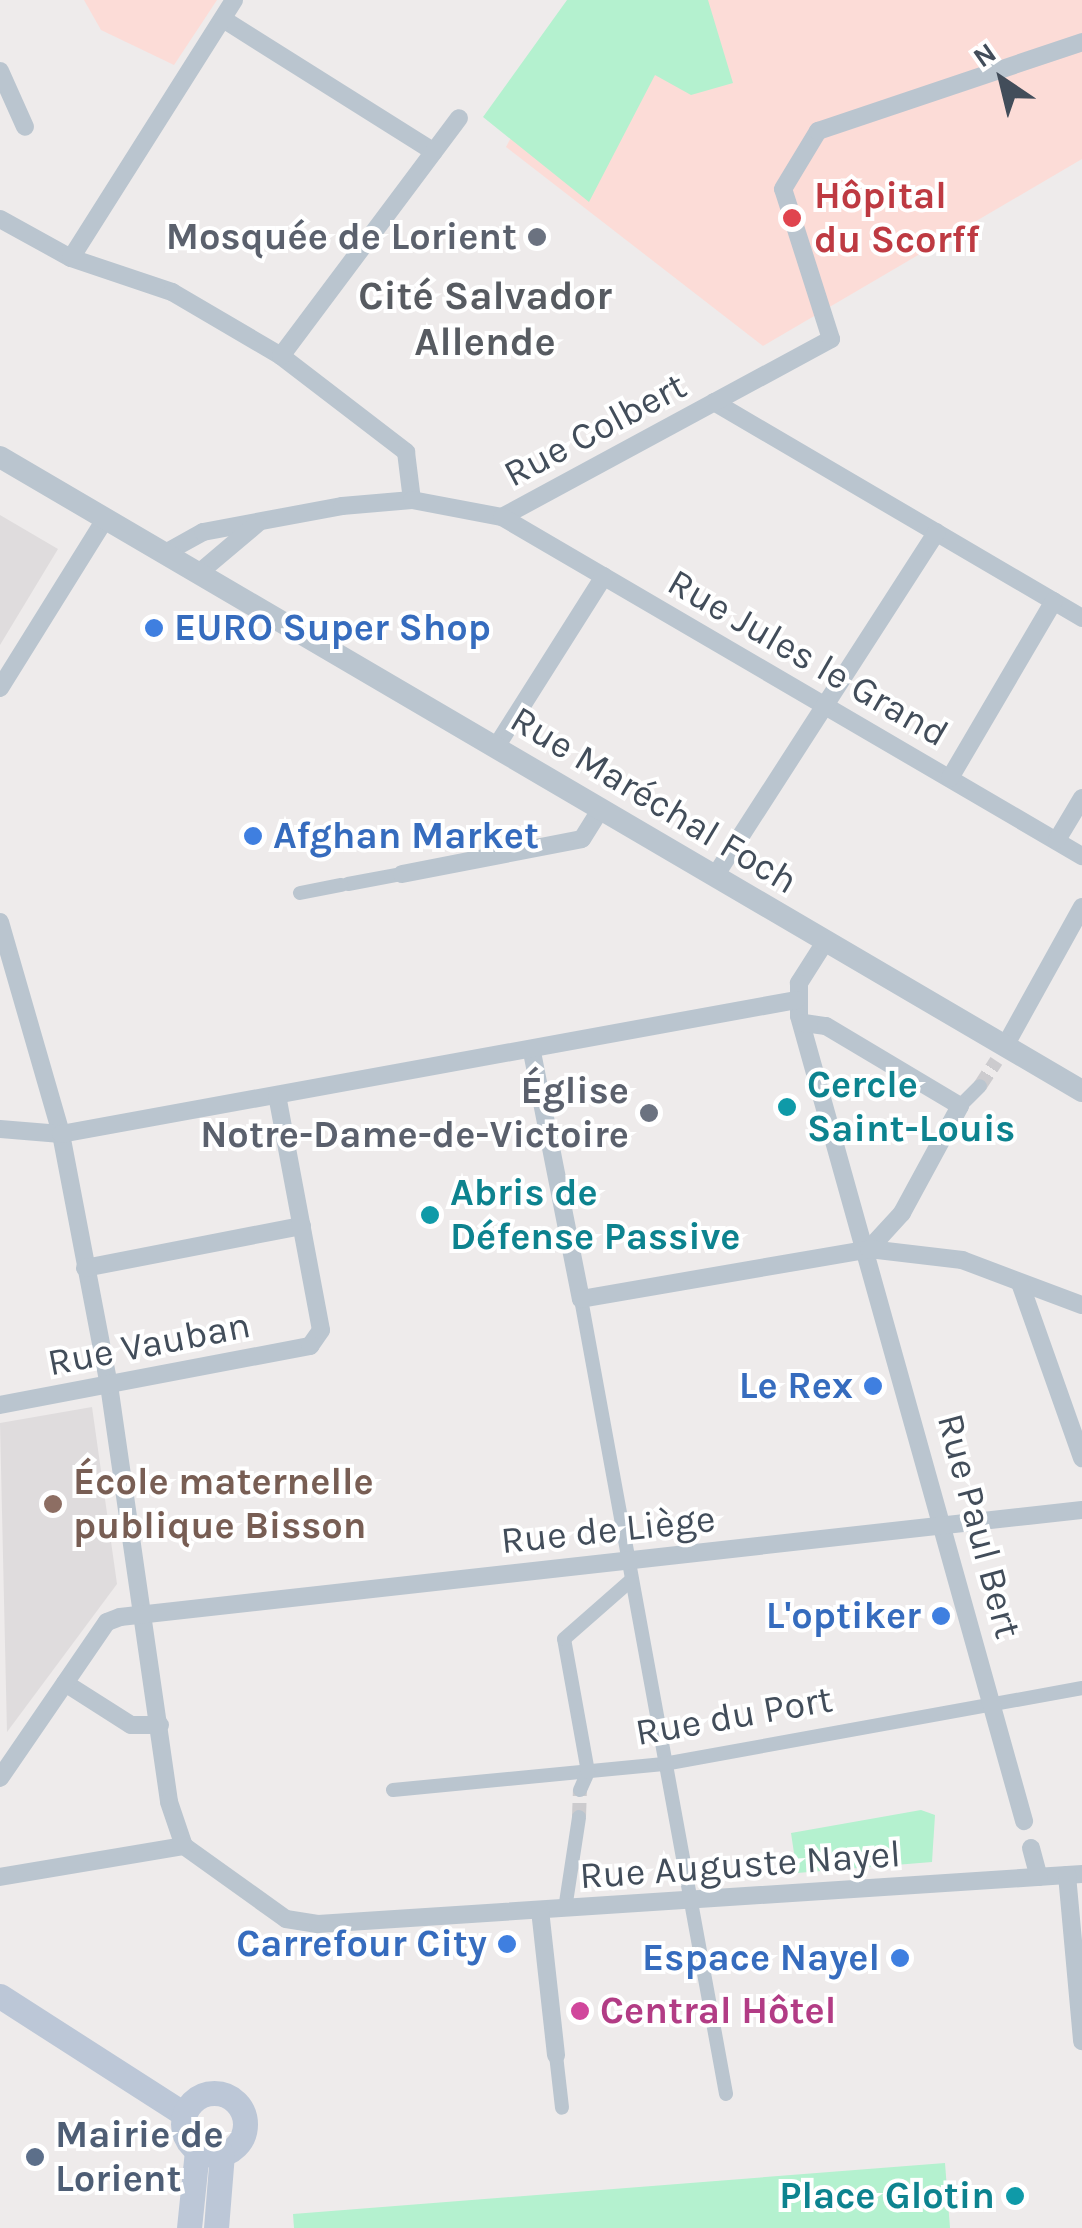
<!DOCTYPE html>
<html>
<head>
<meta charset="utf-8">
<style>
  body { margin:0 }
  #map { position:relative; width:1082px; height:2228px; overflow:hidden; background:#eeebeb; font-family:Karla,sans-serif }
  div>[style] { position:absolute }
  .education>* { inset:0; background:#dfdcdd }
  .medical>* { inset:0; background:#fcdcd7 }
  .green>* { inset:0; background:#b4f1cf }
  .pedestrian-tunnel>* { height:14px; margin-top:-7px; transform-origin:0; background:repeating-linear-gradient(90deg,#cccbce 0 14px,transparent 0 21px) }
  .pedestrian>* { height:14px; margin:-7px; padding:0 7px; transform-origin:7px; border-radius:7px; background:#bac5cf }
  .minor>* { height:18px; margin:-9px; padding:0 9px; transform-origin:9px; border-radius:9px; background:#bac5cf }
  .tertiary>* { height:22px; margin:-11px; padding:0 11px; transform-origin:11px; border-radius:11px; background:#bac5cf }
  .secondary>* { height:25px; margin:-12.5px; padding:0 12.5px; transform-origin:12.5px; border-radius:12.5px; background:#bcc7d7 }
  .secondary>.ring { margin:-12.5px; padding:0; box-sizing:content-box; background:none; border:25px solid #bcc7d7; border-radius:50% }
  .dots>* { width:28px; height:28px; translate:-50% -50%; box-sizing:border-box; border:5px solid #fff; border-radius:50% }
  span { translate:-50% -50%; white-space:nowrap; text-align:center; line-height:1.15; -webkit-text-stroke:8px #fff; paint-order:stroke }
  .health-label { font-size:38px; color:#be3a42; font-weight:700 }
  .left { translate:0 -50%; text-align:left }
  .worship-label { font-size:38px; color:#5b616d; font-weight:700 }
  .right { translate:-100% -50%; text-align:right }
  .street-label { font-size:38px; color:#424d5a }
  .shop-label { font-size:38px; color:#366cbe; font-weight:700 }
  .culture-label { font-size:38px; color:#0d838f; font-weight:700 }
  .education-label { font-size:38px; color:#785e54; font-weight:700 }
  .hotel-label { font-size:38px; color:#b23c85; font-weight:700 }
  .service-label { font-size:38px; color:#4e5e75; font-weight:700 }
  .neighbourhood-label { font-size:40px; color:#575b61; font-weight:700 }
  .north { position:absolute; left:952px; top:30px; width:100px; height:100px; -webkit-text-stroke:8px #fff; paint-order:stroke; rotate:325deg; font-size:28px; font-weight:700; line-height:40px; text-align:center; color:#424d5a }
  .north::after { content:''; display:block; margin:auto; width:35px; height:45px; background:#424d5a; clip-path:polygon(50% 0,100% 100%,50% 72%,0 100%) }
</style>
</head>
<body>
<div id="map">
  <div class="education">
    <i style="clip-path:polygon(0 515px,58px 549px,0 645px)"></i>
    <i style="clip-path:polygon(92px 1407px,117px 1584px,7px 1732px,0 1423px)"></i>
  </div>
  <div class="medical">
    <i style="clip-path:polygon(84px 0,217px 0,174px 65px,101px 30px)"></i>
    <i style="clip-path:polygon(583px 0,1082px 0,1082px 159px,763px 346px,506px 147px)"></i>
  </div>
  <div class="green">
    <i style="clip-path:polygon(567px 0,708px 0,733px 83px,691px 95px,655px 75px,589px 202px,483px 117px)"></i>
    <i style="clip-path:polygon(921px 1810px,935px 1815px,932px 1862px,797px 1873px,791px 1833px)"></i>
    <i style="clip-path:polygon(945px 2163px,950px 2228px,294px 2228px,293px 2214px)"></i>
  </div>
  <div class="pedestrian-tunnel">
    <i style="left:980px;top:1086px;width:30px;rotate:-57deg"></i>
    <i style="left:579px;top:1817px;width:27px;rotate:-88deg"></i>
  </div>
  <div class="pedestrian">
    <i style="left:348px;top:884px;width:55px;rotate:-10.5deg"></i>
    <i style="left:300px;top:893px;width:42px;rotate:-11deg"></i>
    <i style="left:960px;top:1106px;width:28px;rotate:-45deg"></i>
    <i style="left:581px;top:1299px;width:808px;rotate:79.66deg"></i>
    <i style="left:393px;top:1790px;width:272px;rotate:-5.5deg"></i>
    <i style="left:664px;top:1764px;width:425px;rotate:-10.3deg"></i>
    <i style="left:580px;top:1790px;width:20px;rotate:-66deg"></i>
    <i style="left:588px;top:1772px;width:135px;rotate:-100.2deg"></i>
    <i style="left:564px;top:1639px;width:88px;rotate:-41.3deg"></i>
    <i style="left:565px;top:1909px;width:93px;rotate:-81.3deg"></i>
    <i style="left:556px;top:2055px;width:53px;rotate:83.5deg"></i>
  </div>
  <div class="minor">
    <i style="left:223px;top:19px;width:249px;rotate:32.2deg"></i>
    <i style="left:0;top:71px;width:61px;rotate:65.9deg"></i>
    <i style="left:0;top:219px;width:81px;rotate:28.8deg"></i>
    <i style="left:71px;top:258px;width:107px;rotate:18.6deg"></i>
    <i style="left:172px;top:292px;width:126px;rotate:30.4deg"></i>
    <i style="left:281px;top:356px;width:158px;rotate:37.5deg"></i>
    <i style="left:406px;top:452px;width:48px;rotate:82.9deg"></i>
    <i style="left:71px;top:258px;width:305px;rotate:-57.7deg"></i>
    <i style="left:281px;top:356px;width:297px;rotate:-53.2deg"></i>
    <i style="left:714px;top:402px;width:427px;rotate:30.4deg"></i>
    <i style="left:502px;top:517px;width:374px;rotate:-28.4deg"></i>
    <i style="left:831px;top:339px;width:157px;rotate:-107.7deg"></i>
    <i style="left:783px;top:189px;width:68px;rotate:-58.9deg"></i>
    <i style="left:818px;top:131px;width:279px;rotate:-18.6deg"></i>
    <i style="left:167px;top:552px;width:41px;rotate:-29.1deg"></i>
    <i style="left:203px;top:532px;width:141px;rotate:-10.6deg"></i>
    <i style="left:342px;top:506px;width:70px;rotate:-4.9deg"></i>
    <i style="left:412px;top:500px;width:92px;rotate:10.7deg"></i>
    <i style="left:502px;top:517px;width:672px;rotate:30.31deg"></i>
    <i style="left:200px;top:572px;width:76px;rotate:-40.2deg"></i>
    <i style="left:0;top:688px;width:200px;rotate:-58.1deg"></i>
    <i style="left:496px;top:747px;width:202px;rotate:-57.7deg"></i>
    <i style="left:950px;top:778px;width:205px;rotate:-59.6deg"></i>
    <i style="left:1057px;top:840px;width:49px;rotate:-59.2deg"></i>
    <i style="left:402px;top:874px;width:183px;rotate:-11deg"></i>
    <i style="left:582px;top:839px;width:36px;rotate:-58deg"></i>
    <i style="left:715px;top:876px;width:409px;rotate:-57.2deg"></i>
    <i style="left:0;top:922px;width:221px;rotate:73.9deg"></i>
    <i style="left:61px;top:1134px;width:256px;rotate:79.2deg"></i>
    <i style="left:109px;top:1385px;width:421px;rotate:81.8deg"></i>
    <i style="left:169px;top:1802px;width:46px;rotate:71.2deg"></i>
    <i style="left:825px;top:942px;width:49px;rotate:122.4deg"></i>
    <i style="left:799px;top:983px;width:33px;rotate:90deg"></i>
    <i style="left:799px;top:1016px;width:836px;rotate:74.38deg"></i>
    <i style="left:804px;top:1023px;width:22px;rotate:8deg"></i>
    <i style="left:826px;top:1026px;width:156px;rotate:30.8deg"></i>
    <i style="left:960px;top:1106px;width:122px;rotate:118.5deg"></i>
    <i style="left:902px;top:1213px;width:49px;rotate:132.5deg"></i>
    <i style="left:1005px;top:1046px;width:159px;rotate:-61deg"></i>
    <i style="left:532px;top:1052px;width:252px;rotate:78.8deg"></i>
    <i style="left:581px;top:1299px;width:292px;rotate:-9.8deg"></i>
    <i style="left:869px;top:1249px;width:94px;rotate:6.7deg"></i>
    <i style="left:962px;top:1260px;width:128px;rotate:20.6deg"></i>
    <i style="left:0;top:1129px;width:61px;rotate:4.7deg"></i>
    <i style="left:61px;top:1134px;width:747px;rotate:-10.33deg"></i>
    <i style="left:85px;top:1268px;width:221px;rotate:-11deg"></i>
    <i style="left:1020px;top:1283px;width:186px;rotate:70.5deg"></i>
    <i style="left:0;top:1405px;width:316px;rotate:-10.8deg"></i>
    <i style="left:310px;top:1346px;width:19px;rotate:-55deg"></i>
    <i style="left:321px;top:1330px;width:238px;rotate:-100.6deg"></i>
    <i style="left:65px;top:1683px;width:78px;rotate:32.5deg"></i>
    <i style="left:131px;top:1725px;width:29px"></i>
    <i style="left:0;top:1778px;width:189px;rotate:-55.6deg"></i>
    <i style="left:107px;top:1622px;width:14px;rotate:-21deg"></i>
    <i style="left:120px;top:1617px;width:968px;rotate:-6.35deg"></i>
    <i style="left:184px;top:1846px;width:125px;rotate:35.6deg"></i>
    <i style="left:286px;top:1919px;width:32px;rotate:9deg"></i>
    <i style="left:318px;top:1924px;width:766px;rotate:-3.74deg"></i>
    <i style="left:1031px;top:1848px;width:30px;rotate:75deg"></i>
    <i style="left:1067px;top:1875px;width:167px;rotate:84.8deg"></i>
    <i style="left:0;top:1877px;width:187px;rotate:-9.6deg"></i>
    <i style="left:540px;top:1910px;width:146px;rotate:83.7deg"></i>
  </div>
  <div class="tertiary">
    <i style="left:0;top:457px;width:1254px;rotate:30.37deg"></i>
  </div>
  <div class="secondary">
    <i style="left:0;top:1996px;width:219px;rotate:32.7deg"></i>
    <i class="ring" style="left:183px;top:2093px;width:37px;height:37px"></i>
    <i style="left:189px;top:2228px;width:78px;rotate:-84.1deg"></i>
    <i style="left:216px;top:2228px;width:74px;rotate:-85.4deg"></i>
  </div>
  <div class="dots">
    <i style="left:792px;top:218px;background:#e0444e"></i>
    <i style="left:537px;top:237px;background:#6b7280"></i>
    <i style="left:154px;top:628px;background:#3f7fe0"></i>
    <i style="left:253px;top:836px;background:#3f7fe0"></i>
    <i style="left:787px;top:1107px;background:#0f9aa8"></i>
    <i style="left:649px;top:1113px;background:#6b7280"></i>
    <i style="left:430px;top:1215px;background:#0f9aa8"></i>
    <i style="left:873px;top:1386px;background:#3f7fe0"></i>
    <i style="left:53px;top:1504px;background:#8d6e63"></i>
    <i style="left:941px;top:1616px;background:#3f7fe0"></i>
    <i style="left:507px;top:1944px;background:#3f7fe0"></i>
    <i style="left:900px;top:1958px;background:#3f7fe0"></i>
    <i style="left:580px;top:2011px;background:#d1479c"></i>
    <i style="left:35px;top:2157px;background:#5c6f8a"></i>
    <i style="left:1015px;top:2196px;background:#0f9aa8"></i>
  </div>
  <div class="health-label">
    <span class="left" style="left:814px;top:218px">Hôpital<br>du Scorff</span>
  </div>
  <div class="worship-label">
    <span class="right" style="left:517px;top:237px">Mosquée de Lorient</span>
    <span class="right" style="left:629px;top:1113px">Église<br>Notre-Dame-de-Victoire</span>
  </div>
  <div class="street-label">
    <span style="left:595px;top:430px;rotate:-28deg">Rue Colbert</span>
    <span style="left:808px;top:658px;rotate:30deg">Rue Jules le Grand</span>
    <span style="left:654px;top:800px;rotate:31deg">Rue Maréchal Foch</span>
    <span style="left:149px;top:1344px;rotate:-11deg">Rue Vauban</span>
    <span style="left:979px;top:1526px;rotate:75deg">Rue Paul Bert</span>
    <span style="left:608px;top:1530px;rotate:-6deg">Rue de Liège</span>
    <span style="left:734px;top:1716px;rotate:-10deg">Rue du Port</span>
    <span style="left:740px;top:1865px;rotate:-4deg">Rue Auguste Nayel</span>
  </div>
  <div class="shop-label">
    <span class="left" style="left:174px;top:628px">EURO Super Shop</span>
    <span class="left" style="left:273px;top:836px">Afghan Market</span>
    <span class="right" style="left:853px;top:1386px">Le Rex</span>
    <span class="right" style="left:921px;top:1616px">L'optiker</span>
    <span class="right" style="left:487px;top:1944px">Carrefour City</span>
    <span class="right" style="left:880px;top:1958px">Espace Nayel</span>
  </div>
  <div class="culture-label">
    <span class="left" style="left:807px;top:1107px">Cercle<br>Saint-Louis</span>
    <span class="left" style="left:450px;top:1215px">Abris de<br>Défense Passive</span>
    <span class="right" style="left:995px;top:2196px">Place Glotin</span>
  </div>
  <div class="education-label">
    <span class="left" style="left:73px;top:1504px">École maternelle<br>publique Bisson</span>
  </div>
  <div class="hotel-label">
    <span class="left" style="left:600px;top:2011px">Central Hôtel</span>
  </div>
  <div class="service-label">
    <span class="left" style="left:55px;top:2157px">Mairie de<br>Lorient</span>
  </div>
  <div class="neighbourhood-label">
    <span style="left:485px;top:319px">Cité Salvador<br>Allende</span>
  </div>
  <div class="north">N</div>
</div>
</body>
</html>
